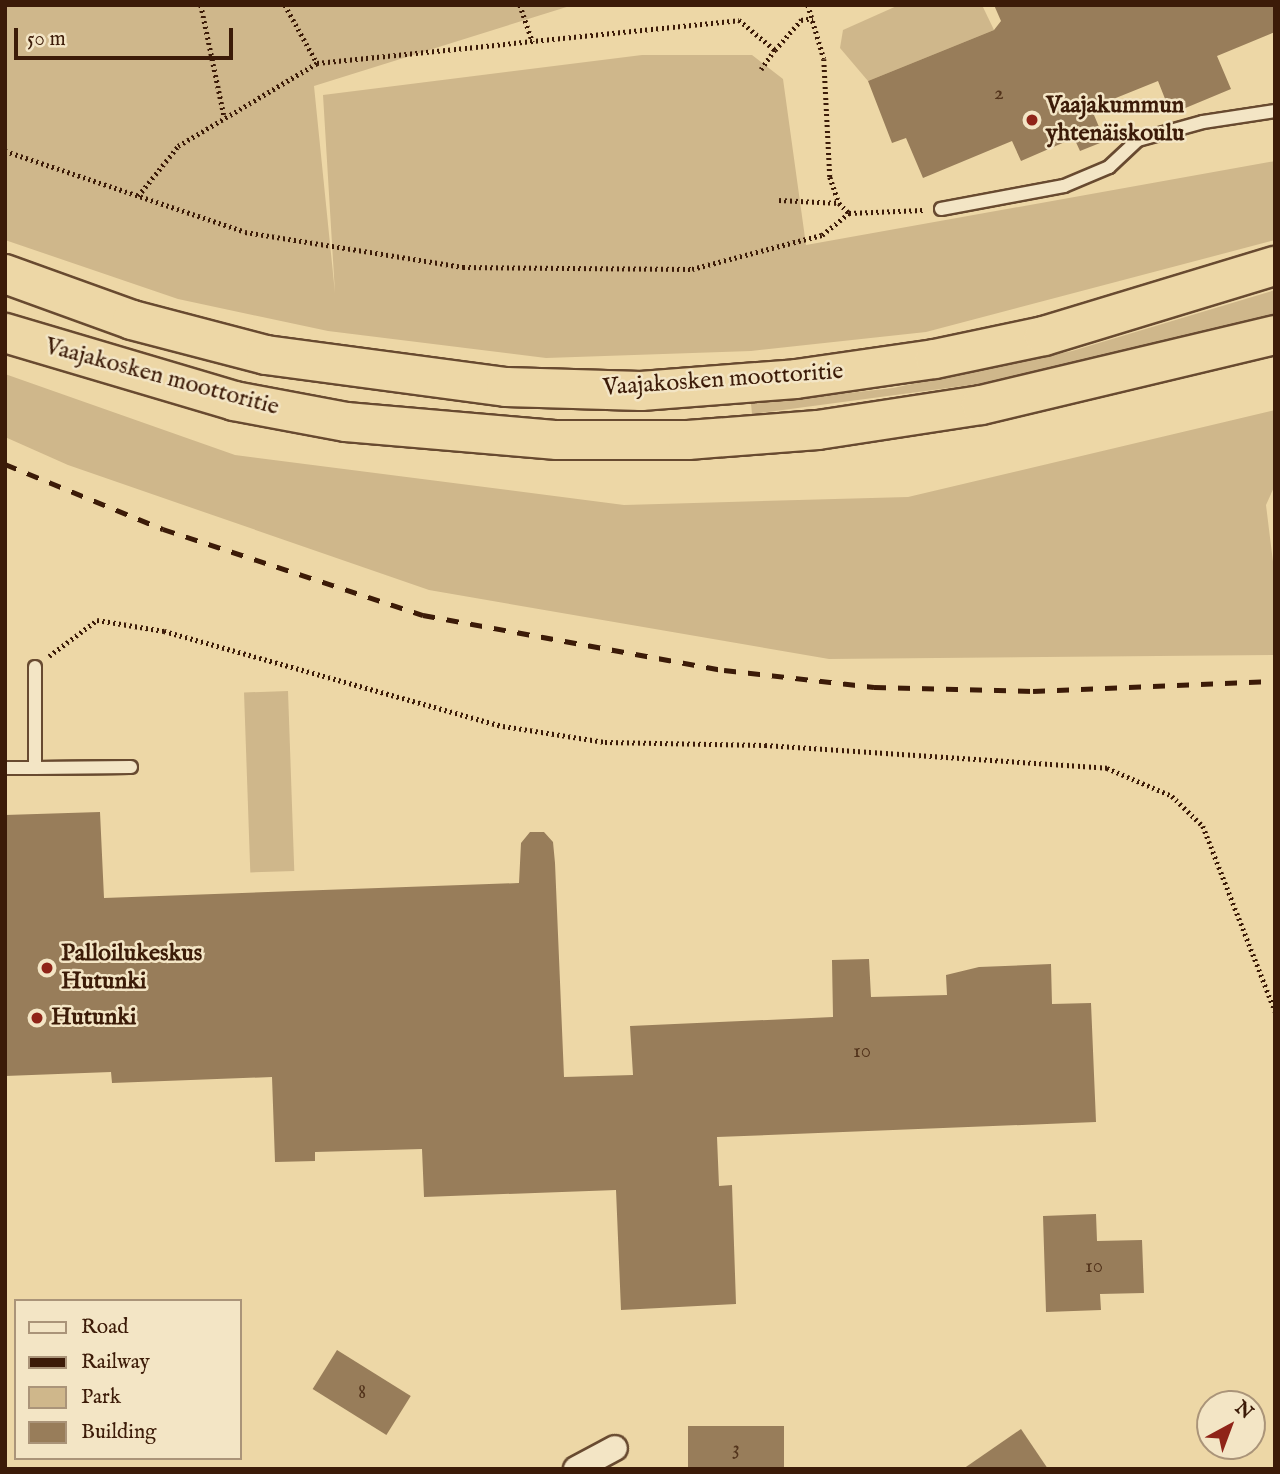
<!DOCTYPE html>
<html>
<head>
<meta charset="utf-8">
<style>
  body { margin:0 }
  #map { position:relative; width:1280px; height:1474px; overflow:hidden; background:#edd7a6; font-family:"IM FELL English",serif }
  div>[style] { position:absolute }
  .green>* { inset:0; background:#cfb78b; transform-origin:0 0 }
  .building>* { inset:0; background:#987d5a; transform-origin:0 0 }
  .path>* { height:4.5px; margin-top:-2.25px; transform-origin:0; background:repeating-linear-gradient(90deg,#3c1b08 0 2px,transparent 0 5.5px) }
  .roads { filter:drop-shadow(2px 0 #684a30) drop-shadow(-2px 0 #684a30) drop-shadow(0 2px #684a30) drop-shadow(0 -2px #684a30) }
  .lane>* { height:12px; margin:-6px; padding:0 6px; transform-origin:6px; border-radius:6px; background:#f3e5c5 }
  .street>* { height:24px; margin:-12px; padding:0 12px; transform-origin:12px; border-radius:12px; background:#f3e5c5 }
  .highway>* { height:38px; margin:-19px; padding:0 19px; transform-origin:19px; border-radius:19px; background:#edd7a6 }
  .rail>* { height:5px; margin-top:-2.5px; transform-origin:0; background:repeating-linear-gradient(90deg,#3c1b08 0 12px,transparent 0 24px) }
  .dots>* { width:19px; height:19px; translate:-50% -50%; box-sizing:border-box; border:4px solid #f3e5c5; border-radius:50% }
  span { translate:-50% -50%; white-space:nowrap; text-align:center; line-height:1.15; -webkit-text-stroke:5px #f3e5c5; paint-order:stroke }
  .number-label { font-size:21px; color:#53341c }
  .number-label span { -webkit-text-stroke-width:0 }
  .poi-label { font-size:24px; color:#3c1b08; font-weight:700 }
  .left { translate:0 -50%; text-align:left }
  .street-label { font-size:24px; color:#3c1b08 }
  .frame { position:absolute; inset:0; border:7px solid #3c1b08; pointer-events:none }
  .legend { position:absolute; left:14px; top:1299px; width:228px; height:161px; box-sizing:border-box; background:#f3e5c5; border:2px solid #aa9479; margin:0; padding:9px 12px; list-style:none; font-size:21px; color:#3c1b08 }
  .legend li { display:flex; align-items:center; gap:14px; height:35px }
  .legend b { width:35px; border:2px solid #aa9479 }
  .north { position:absolute; left:1196px; top:1390px; width:70px; height:70px; box-sizing:border-box; background:#f3e5c5; border:2px solid #aa9479; border-radius:50%; rotate:41deg; font-size:19px; font-weight:700; line-height:28px; text-align:center; color:#3c1b08 }
  .north::after { content:''; display:block; margin:auto; width:24px; height:32px; background:#8f2418; clip-path:polygon(50% 0,100% 100%,50% 72%,0 100%) }
  .scale { position:absolute; left:14px; top:28px; width:219px; height:32px; box-sizing:border-box; border:4px solid #3c1b08; border-top:0; padding-left:9px; font-size:21px; line-height:24px; white-space:nowrap; color:#3c1b08; -webkit-text-stroke:5px #f3e5c5; paint-order:stroke }
</style>
</head>
<body>
<div id="map">
  <div class="green">
    <i style="clip-path:polygon(5px 5px,573px 5px,314px 86px,335px 293px,323px 95px,642px 55px,752px 55px,783px 79px,806px 245px,1275px 161px,1275px 240px,926px 332px,751px 351px,546px 358px,328px 331px,178px 299px,5px 240px)"></i>
    <i style="clip-path:polygon(899px 5px,982px 5px,994px 30px,868px 81px,840px 48px,843px 30px)"></i>
    <i style="clip-path:polygon(1275px 290px,1275px 315px,978px 384px,752px 414px,751px 404px,893px 388px,1072px 351px)"></i>
    <i style="clip-path:polygon(5px 374px,235px 455px,624px 505px,908px 497px,1275px 410px,1275px 485px,1266px 505px,1275px 578px,1275px 655px,829px 659px,429px 590px,68px 465px,5px 437px)"></i>
    <i style="left:288px;top:691px;width:180px;height:44px;rotate:88deg"></i>
  </div>
  <div class="building">
    <i style="clip-path:polygon(994px 5px,1275px 5px,1275px 32px,1217px 56px,1231px 89px,1171px 114px,1158px 81px,1091px 108px,1105px 141px,1080px 151px,1074px 138px,1021px 161px,1012px 141px,923px 178px,906px 138px,892px 143px,868px 81px,994px 30px,1001px 21px)"></i>
    <i style="clip-path:polygon(100px 812px,104px 898px,519px 883px,521px 843px,530px 832px,544px 832px,553px 842px,555px 863px,564px 1077px,633px 1075px,630px 1026px,833px 1017px,832px 960px,869px 959px,871px 997px,947px 995px,946px 975px,979px 967px,1051px 964px,1052px 1004px,1091px 1003px,1096px 1122px,717px 1137px,719px 1186px,732px 1185px,736px 1304px,621px 1310px,616px 1190px,424px 1197px,422px 1149px,315px 1152px,315px 1161px,275px 1162px,272px 1077px,112px 1083px,111px 1072px,5px 1076px,5px 815px)"></i>
    <i style="clip-path:polygon(1096px 1214px,1097px 1241px,1142px 1240px,1144px 1293px,1100px 1294px,1101px 1310px,1046px 1312px,1043px 1216px)"></i>
    <i style="left:337px;top:1350px;width:87px;height:46px;rotate:32deg"></i>
    <i style="left:784px;top:1426px;width:43px;height:96px;rotate:90deg"></i>
    <i style="clip-path:polygon(1021px 1429px,1048px 1469px,963px 1469px)"></i>
  </div>
  <div class="path">
    <i style="left:201px;top:5px;width:112px;rotate:78.2deg"></i>
    <i style="left:285px;top:5px;width:66px;rotate:61.1deg"></i>
    <i style="left:520px;top:5px;width:39px;rotate:71deg"></i>
    <i style="left:808px;top:5px;width:56px;rotate:73.5deg"></i>
    <i style="left:824px;top:59px;width:118px;rotate:87.1deg"></i>
    <i style="left:830px;top:177px;width:28px;rotate:71deg"></i>
    <i style="left:839px;top:203px;width:14px;rotate:45deg"></i>
    <i style="left:849px;top:213px;width:74px;rotate:-2.3deg"></i>
    <i style="left:775px;top:50px;width:40px;rotate:-49deg"></i>
    <i style="left:801px;top:20px;width:12px;rotate:-9deg"></i>
    <i style="left:5px;top:151px;width:253px;rotate:18.6deg"></i>
    <i style="left:245px;top:232px;width:221px;rotate:9.1deg"></i>
    <i style="left:463px;top:267px;width:229px;rotate:0.5deg"></i>
    <i style="left:692px;top:269px;width:134px;rotate:-14.7deg"></i>
    <i style="left:822px;top:235px;width:35px;rotate:-39deg"></i>
    <i style="left:138px;top:196px;width:64px;rotate:-51.3deg"></i>
    <i style="left:178px;top:146px;width:162px;rotate:-30.8deg"></i>
    <i style="left:317px;top:63px;width:424px;rotate:-5.8deg"></i>
    <i style="left:739px;top:20px;width:47px;rotate:39.8deg"></i>
    <i style="left:775px;top:50px;width:24px;rotate:125deg"></i>
    <i style="left:779px;top:200px;width:60px;rotate:2.9deg"></i>
    <i style="left:49px;top:656px;width:60px;rotate:-36.9deg"></i>
    <i style="left:97px;top:620px;width:68px;rotate:9.3deg"></i>
    <i style="left:164px;top:631px;width:352px;rotate:15.7deg"></i>
    <i style="left:503px;top:726px;width:103px;rotate:8.9deg"></i>
    <i style="left:605px;top:742px;width:160px;rotate:1.1deg"></i>
    <i style="left:765px;top:745px;width:343px;rotate:3.8deg"></i>
    <i style="left:1107px;top:768px;width:71px;rotate:23.3deg"></i>
    <i style="left:1172px;top:796px;width:43px;rotate:44.1deg"></i>
    <i style="left:1203px;top:826px;width:199px;rotate:68.7deg"></i>
  </div>
  <div class="roads">
    <div class="lane">
      <i style="left:941px;top:209px;width:125px;rotate:-10.6deg"></i>
      <i style="left:1064px;top:186px;width:49px;rotate:-22.9deg"></i>
      <i style="left:1109px;top:167px;width:40px;rotate:-43deg"></i>
      <i style="left:1138px;top:140px;width:67px;rotate:-15.5deg"></i>
      <i style="left:1203px;top:122px;width:73px;rotate:-8.7deg"></i>
      <i style="left:5px;top:768px;width:30px"></i>
      <i style="left:35px;top:768px;width:101px;rotate:-90deg"></i>
      <i style="left:35px;top:768px;width:96px;rotate:-0.6deg"></i>
    </div>
    <div class="street">
      <i style="left:576px;top:1469px;width:44px;rotate:-28.3deg"></i>
    </div>
    <div class="highway">
      <i style="left:5px;top:274px;width:135px;rotate:19.9deg"></i>
      <i style="left:132px;top:320px;width:138px;rotate:14.6deg"></i>
      <i style="left:266px;top:355px;width:242px;rotate:7.6deg"></i>
      <i style="left:506px;top:387px;width:135px;rotate:1.7deg"></i>
      <i style="left:641px;top:391px;width:155px;rotate:-4.4deg"></i>
      <i style="left:796px;top:379px;width:140px;rotate:-8.2deg"></i>
      <i style="left:935px;top:359px;width:111px;rotate:-11.9deg"></i>
      <i style="left:1044px;top:336px;width:241px;rotate:-16.9deg"></i>
      <i style="left:5px;top:333px;width:239px;rotate:16.5deg"></i>
      <i style="left:234px;top:401px;width:114px;rotate:10.6deg"></i>
      <i style="left:346px;top:422px;width:212px;rotate:4.9deg"></i>
      <i style="left:557px;top:440px;width:131px"></i>
      <i style="left:688px;top:440px;width:130px;rotate:-4.4deg"></i>
      <i style="left:818px;top:430px;width:165px;rotate:-8.7deg"></i>
      <i style="left:981px;top:405px;width:302px;rotate:-13.4deg"></i>
    </div>
  </div>
  <div class="rail">
    <i style="left:5px;top:464px;width:171px;rotate:22.4deg"></i>
    <i style="left:163px;top:529px;width:274px;rotate:18.3deg"></i>
    <i style="left:423px;top:615px;width:306px;rotate:10.4deg"></i>
    <i style="left:724px;top:670px;width:151px;rotate:6.5deg"></i>
    <i style="left:874px;top:687px;width:159px;rotate:1.4deg"></i>
    <i style="left:1033px;top:691px;width:242px;rotate:-2.4deg"></i>
  </div>
  <div class="dots">
    <i style="left:1032px;top:120px;background:#8f2418"></i>
    <i style="left:47px;top:968px;background:#8f2418"></i>
    <i style="left:37px;top:1018px;background:#8f2418"></i>
  </div>
  <div class="number-label">
    <span style="left:999px;top:94px">2</span>
    <span style="left:862px;top:1052px">10</span>
    <span style="left:1094px;top:1267px">10</span>
    <span style="left:362px;top:1393px">8</span>
    <span style="left:736px;top:1449px">3</span>
  </div>
  <div class="poi-label">
    <span class="left" style="left:1046px;top:120px">Vaajakummun<br>yhtenäiskoulu</span>
    <span class="left" style="left:61px;top:968px">Palloilukeskus<br>Hutunki</span>
    <span class="left" style="left:51px;top:1018px">Hutunki</span>
  </div>
  <div class="street-label">
    <span style="left:162px;top:377px;rotate:15deg">Vaajakosken moottoritie</span>
    <span style="left:723px;top:380px;rotate:-4deg">Vaajakosken moottoritie</span>
  </div>
  <div class="frame"></div>
  <ul class="legend">
  <li><b style="height:9px;background:#f3e5c5"></b>Road</li>
  <li><b style="height:9px;background:#3c1b08"></b>Railway</li>
  <li><b style="height:19px;background:#cfb78b"></b>Park</li>
  <li><b style="height:19px;background:#987d5a"></b>Building</li>
  </ul>
  <div class="north">N</div>
  <div class="scale">50 m</div>
</div>
</body>
</html>
